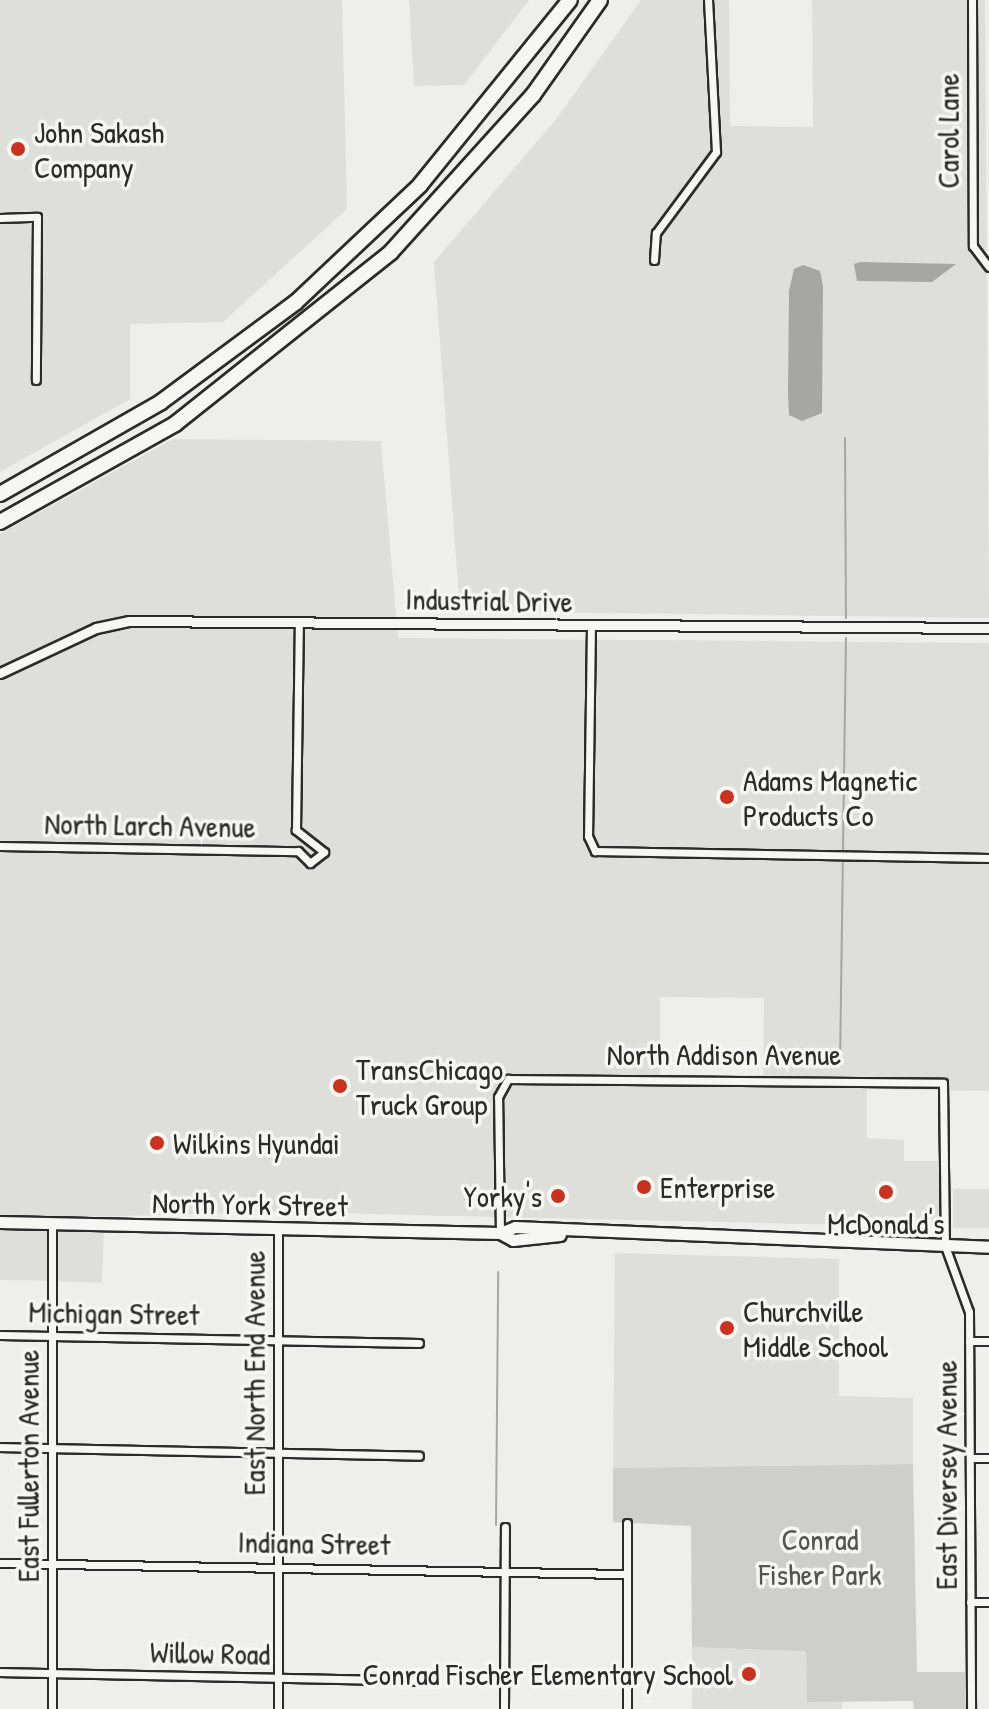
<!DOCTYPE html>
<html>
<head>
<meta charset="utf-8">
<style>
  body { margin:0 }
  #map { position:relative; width:989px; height:1709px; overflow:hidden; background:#eeeeea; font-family:"Patrick Hand",sans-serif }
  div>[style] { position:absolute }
  .built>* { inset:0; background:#dededb; transform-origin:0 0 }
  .green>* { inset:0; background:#cececa }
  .water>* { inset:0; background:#a6a6a3 }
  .stream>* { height:2px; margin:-1px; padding:0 1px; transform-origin:1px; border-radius:1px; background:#a6a6a3 }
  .roads { filter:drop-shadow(2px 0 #2b2b2b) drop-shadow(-2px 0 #2b2b2b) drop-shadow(0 2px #2b2b2b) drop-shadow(0 -2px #2b2b2b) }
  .minor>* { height:7px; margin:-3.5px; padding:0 3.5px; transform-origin:3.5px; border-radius:3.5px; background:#f6f6f2 }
  .tertiary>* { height:9px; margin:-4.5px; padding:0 4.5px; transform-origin:4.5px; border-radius:4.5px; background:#f6f6f2 }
  .secondary>* { height:11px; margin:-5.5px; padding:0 5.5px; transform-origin:5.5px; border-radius:5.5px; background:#f6f6f2 }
  .motorway>* { height:14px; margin:-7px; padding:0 7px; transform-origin:7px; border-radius:7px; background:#f6f6f2 }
  .dots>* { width:22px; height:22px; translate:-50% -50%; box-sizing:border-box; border:4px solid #f6f6f2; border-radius:50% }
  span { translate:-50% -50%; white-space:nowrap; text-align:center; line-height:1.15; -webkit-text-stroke:7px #f6f6f2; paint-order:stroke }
  .street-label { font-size:30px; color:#2b2b2b }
  .poi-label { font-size:30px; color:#2b2b2b }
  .left { translate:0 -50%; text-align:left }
  .right { translate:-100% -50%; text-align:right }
  .park-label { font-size:30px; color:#545453 }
</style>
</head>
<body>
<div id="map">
  <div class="built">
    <i style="clip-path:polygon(0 0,342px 0,347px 209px,223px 322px,130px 324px,130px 399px,0 472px)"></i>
    <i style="clip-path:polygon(409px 0,529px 0,464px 85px,414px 86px)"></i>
    <i style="clip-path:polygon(641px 0,729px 0,730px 126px,813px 127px,812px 0,985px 0,989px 618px,460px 611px,434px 262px,558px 117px)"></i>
    <i style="clip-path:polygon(evenodd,173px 439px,381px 441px,398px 638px,989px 643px,989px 1091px,867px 1089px,867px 1138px,904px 1140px,904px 1161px,945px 1161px,937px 1227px,280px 1212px,0 1219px,0 534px,173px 439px,660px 997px,764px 998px,763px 1075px,660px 1075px,660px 997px)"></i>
    <i style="left:953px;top:1189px;width:36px;height:39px"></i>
    <i style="left:0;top:1224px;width:50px;height:56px;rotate:1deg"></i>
    <i style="left:55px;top:1225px;width:49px;height:56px;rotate:2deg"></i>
    <i style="clip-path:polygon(615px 1253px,839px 1259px,839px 1396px,913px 1398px,913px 1464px,613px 1468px)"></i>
    <i style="clip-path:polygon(692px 1647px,806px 1647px,807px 1702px,842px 1702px,842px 1709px,692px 1709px)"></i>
  </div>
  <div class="green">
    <i style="clip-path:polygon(913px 1464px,917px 1672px,965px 1672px,966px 1709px,914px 1709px,913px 1701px,807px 1702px,806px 1651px,692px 1647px,691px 1526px,613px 1522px,613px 1468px)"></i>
  </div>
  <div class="water">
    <i style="clip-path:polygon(854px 264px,860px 262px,956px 264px,932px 282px,857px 281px)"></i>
    <i style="clip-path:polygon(803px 265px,820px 271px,823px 286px,822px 413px,802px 421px,789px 415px,788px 393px,789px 291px,794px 269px)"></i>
  </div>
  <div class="stream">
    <i style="left:845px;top:438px;width:180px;rotate:89.7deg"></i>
    <i style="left:843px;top:850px;width:212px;rotate:-89.2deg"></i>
    <i style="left:840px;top:1066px;width:203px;rotate:-89.2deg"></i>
    <i style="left:496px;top:1525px;width:253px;rotate:-89.5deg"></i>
  </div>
  <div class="roads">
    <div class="minor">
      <i style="left:972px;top:0;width:246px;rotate:89.8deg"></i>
      <i style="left:973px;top:246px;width:26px;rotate:53deg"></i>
      <i style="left:0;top:218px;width:37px;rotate:-2deg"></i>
      <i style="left:37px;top:217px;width:163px;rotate:90.4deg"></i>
      <i style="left:654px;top:260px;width:27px;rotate:-86deg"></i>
      <i style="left:656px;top:233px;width:101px;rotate:-53.5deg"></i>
      <i style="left:716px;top:152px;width:152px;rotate:-93deg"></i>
      <i style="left:591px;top:625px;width:211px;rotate:90.8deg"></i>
      <i style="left:588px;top:836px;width:17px;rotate:65deg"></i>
      <i style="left:595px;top:851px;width:394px;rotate:1deg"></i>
      <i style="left:0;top:846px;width:298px;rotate:1deg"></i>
      <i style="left:298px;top:851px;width:17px;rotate:45deg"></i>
      <i style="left:310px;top:863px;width:18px;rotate:-38deg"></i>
      <i style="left:324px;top:852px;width:36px;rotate:-142deg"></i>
      <i style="left:296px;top:830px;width:208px;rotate:-89.2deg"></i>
      <i style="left:500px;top:1233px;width:136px;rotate:-90.8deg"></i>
      <i style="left:498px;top:1097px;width:21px;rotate:-61deg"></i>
      <i style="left:508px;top:1079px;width:435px;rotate:0.5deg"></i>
      <i style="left:943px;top:1083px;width:163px;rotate:89.3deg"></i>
      <i style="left:945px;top:1246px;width:70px;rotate:70deg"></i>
      <i style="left:969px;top:1312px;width:397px;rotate:89.7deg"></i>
      <i style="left:0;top:1335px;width:419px;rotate:1.1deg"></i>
      <i style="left:969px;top:1341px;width:20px"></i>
      <i style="left:0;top:1447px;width:419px;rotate:1.2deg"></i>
      <i style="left:970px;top:1458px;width:19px"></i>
      <i style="left:0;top:1563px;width:626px;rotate:1.01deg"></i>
      <i style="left:970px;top:1602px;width:19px"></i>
      <i style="left:0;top:1672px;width:420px;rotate:1.2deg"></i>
      <i style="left:52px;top:1709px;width:486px;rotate:-90deg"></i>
      <i style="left:278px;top:1709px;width:480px;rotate:-90deg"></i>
      <i style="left:504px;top:1709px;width:182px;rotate:-89.7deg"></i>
      <i style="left:627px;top:1709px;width:186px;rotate:-90deg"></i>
    </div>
    <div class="tertiary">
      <i style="left:0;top:673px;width:106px;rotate:-25.1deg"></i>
      <i style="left:96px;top:628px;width:34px;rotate:-12deg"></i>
      <i style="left:129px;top:621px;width:860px;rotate:0.47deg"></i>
    </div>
    <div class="secondary">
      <i style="left:0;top:1222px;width:500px;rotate:1.26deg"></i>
      <i style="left:500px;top:1233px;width:16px;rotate:-22deg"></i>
      <i style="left:515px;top:1227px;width:474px;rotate:2.4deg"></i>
      <i style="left:500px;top:1233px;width:15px;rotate:28deg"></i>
      <i style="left:513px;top:1240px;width:47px;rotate:-6.1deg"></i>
    </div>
    <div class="motorway">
      <i style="left:0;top:494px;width:185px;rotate:-29.7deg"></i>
      <i style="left:161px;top:402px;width:167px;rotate:-36.5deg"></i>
      <i style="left:295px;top:303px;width:172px;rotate:-43.3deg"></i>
      <i style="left:420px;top:185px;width:238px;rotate:-51deg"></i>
      <i style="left:0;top:522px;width:201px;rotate:-29.2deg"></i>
      <i style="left:175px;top:424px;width:276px;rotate:-38.5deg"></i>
      <i style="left:391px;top:252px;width:212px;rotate:-47.9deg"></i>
      <i style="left:533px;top:95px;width:116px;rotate:-54.8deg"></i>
    </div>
  </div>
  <div class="dots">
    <i style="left:18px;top:149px;background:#c8321e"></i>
    <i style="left:727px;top:797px;background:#c8321e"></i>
    <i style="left:340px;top:1086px;background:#c8321e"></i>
    <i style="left:157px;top:1143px;background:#c8321e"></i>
    <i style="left:644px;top:1187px;background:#c8321e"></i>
    <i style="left:886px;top:1192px;background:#c8321e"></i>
    <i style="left:558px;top:1196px;background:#c8321e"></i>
    <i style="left:727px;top:1328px;background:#c8321e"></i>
    <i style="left:749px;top:1674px;background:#c8321e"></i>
  </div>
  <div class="street-label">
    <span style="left:948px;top:131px;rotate:-90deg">Carol Lane</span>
    <span style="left:489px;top:600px;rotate:1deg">Industrial Drive</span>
    <span style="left:150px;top:825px;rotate:1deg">North Larch Avenue</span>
    <span style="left:724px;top:1054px">North Addison Avenue</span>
    <span style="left:250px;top:1204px;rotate:1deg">North York Street</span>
    <span style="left:114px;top:1313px;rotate:1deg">Michigan Street</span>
    <span style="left:254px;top:1373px;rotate:-90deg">East North End Avenue</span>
    <span style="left:28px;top:1466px;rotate:-90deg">East Fullerton Avenue</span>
    <span style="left:946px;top:1475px;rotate:-90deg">East Diversey Avenue</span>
    <span style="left:314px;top:1543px;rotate:1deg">Indiana Street</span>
    <span style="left:210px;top:1653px;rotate:1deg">Willow Road</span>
  </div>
  <div class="poi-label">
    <span class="left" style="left:34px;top:149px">John Sakash<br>Company</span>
    <span class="left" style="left:743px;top:797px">Adams Magnetic<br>Products Co</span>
    <span class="left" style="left:356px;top:1086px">TransChicago<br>Truck Group</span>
    <span class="left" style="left:173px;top:1143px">Wilkins Hyundai</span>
    <span class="left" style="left:660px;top:1187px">Enterprise</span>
    <span class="right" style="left:542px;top:1196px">Yorky's</span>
    <span style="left:886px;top:1223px">McDonald's</span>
    <span class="left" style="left:743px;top:1328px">Churchville<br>Middle School</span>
    <span class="right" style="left:733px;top:1674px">Conrad Fischer Elementary School</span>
  </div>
  <div class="park-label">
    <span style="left:820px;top:1556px">Conrad<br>Fisher Park</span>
  </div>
</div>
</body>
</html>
